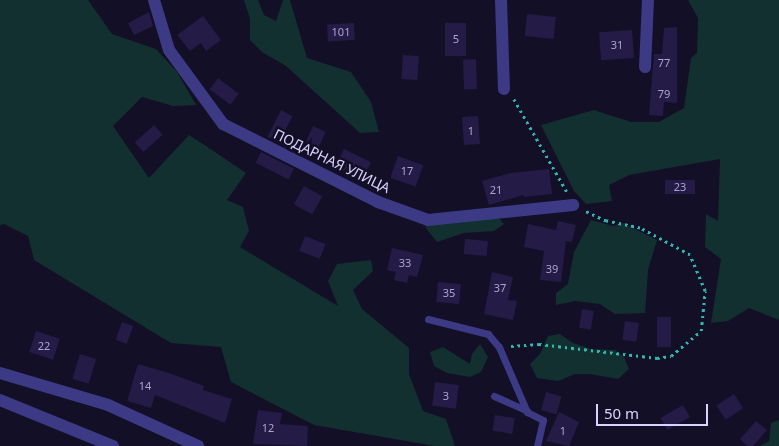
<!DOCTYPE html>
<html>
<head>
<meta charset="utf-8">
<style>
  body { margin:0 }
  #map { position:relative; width:779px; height:446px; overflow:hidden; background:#130f26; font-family:"Noto Sans",sans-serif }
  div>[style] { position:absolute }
  .green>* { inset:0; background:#12302f }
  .building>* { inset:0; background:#241b47; transform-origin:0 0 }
  .path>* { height:2.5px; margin-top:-1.25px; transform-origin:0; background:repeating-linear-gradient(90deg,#2fb8b0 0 2.5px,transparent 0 6.5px) }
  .lane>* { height:7px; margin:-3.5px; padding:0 3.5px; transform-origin:3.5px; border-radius:3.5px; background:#3d3a85 }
  .street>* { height:12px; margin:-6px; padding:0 6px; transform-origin:6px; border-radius:6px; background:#3d3a85 }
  span { translate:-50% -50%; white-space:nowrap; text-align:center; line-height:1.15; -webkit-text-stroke:5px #130f26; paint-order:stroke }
  .number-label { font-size:11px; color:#aca6d1 }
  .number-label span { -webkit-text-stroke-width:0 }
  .street-label { font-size:14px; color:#d9d4ff }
  .scale { position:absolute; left:596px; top:404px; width:112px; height:22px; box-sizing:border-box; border:2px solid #d9d4ff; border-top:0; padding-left:6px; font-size:15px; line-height:18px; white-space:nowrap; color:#d9d4ff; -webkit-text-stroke:4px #130f26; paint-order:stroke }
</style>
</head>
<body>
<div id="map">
  <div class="green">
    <i style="clip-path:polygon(0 0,88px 0,112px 34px,156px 49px,177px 72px,196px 105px,173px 106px,142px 97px,113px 126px,149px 178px,189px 135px,206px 146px,246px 173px,227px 200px,243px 207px,249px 231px,240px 247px,338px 306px,328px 281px,337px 264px,371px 260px,373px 271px,353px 290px,362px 309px,409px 348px,409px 374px,423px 411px,446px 419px,455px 446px,435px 446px,314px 425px,231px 382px,221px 347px,171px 343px,34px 260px,28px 236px,4px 224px,0 225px)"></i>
    <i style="clip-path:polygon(244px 0,258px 0,264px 15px,276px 21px,283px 0,290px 0,307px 58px,351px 72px,371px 102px,379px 132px,360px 133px,286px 66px,262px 52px,250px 40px,250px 19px)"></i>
    <i style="clip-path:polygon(688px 0,779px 0,779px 320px,749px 308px,728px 321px,711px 323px,721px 259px,705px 247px,706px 214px,718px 221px,720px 159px,629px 175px,609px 185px,612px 201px,586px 204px,574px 191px,541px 125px,594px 110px,631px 122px,659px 122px,684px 108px,691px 58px,697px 53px,698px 18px)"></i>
    <i style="clip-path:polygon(499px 218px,504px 224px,494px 231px,464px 233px,437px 242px,425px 227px,439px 222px)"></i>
    <i style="clip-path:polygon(591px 220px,613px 226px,623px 223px,657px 240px,648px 270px,645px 313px,615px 314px,600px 304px,575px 301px,556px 305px,556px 293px,568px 284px,574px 252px)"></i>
    <i style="clip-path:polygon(560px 334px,573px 343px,591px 349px,615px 350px,624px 357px,629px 369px,618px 379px,590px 374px,575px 374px,558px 381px,537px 378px,530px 364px,540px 354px,548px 336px)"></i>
    <i style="clip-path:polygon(480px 344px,488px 357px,481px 372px,470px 377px,447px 373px,434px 366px,430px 352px,443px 347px,470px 364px,472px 354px)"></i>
    <i style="clip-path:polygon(779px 420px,779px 446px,760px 446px,769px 441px,771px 423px)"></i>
  </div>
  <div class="building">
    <i style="clip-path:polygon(149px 12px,153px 26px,134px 35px,128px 23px)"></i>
    <i style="left:527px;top:14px;width:29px;height:22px;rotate:6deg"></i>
    <i style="clip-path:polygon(203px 16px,221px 40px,206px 51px,201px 43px,190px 51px,177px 35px)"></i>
    <i style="left:354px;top:23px;width:17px;height:27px;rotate:87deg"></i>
    <i style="left:445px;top:23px;width:21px;height:33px"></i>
    <i style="clip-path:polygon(677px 27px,677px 103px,664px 102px,663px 116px,649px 115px,654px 54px,662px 54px,664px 28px)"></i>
    <i style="left:632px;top:30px;width:28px;height:33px;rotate:86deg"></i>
    <i style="left:403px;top:55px;width:16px;height:24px;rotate:4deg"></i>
    <i style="left:476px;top:59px;width:30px;height:13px;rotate:88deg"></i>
    <i style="left:218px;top:78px;width:26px;height:14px;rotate:37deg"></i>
    <i style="left:281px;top:110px;width:13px;height:30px;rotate:27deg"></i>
    <i style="left:478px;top:116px;width:28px;height:16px;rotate:86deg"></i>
    <i style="left:154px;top:125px;width:13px;height:26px;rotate:48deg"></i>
    <i style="left:313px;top:126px;width:14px;height:26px;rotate:25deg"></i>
    <i style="left:344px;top:149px;width:30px;height:20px;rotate:26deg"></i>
    <i style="left:261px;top:152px;width:37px;height:12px;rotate:27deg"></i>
    <i style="left:398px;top:156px;width:27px;height:23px;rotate:20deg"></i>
    <i style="clip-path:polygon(549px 169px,552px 194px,524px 197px,524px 195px,489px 205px,482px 181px,510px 173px)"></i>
    <i style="left:665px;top:180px;width:30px;height:14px"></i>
    <i style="left:304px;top:186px;width:21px;height:21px;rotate:29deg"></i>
    <i style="clip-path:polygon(558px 221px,576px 225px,572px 242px,566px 241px,561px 282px,540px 280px,544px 251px,524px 247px,528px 224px,556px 230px)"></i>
    <i style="left:305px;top:236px;width:22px;height:16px;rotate:21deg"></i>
    <i style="left:465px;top:239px;width:23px;height:15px;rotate:5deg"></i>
    <i style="clip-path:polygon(392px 248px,423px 255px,417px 277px,409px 275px,407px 283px,394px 280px,396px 272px,387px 270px)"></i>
    <i style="clip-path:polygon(492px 272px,513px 277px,508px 300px,517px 301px,513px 320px,484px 314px)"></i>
    <i style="left:438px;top:282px;width:23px;height:20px;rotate:5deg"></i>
    <i style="left:582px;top:309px;width:12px;height:19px;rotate:9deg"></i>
    <i style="left:657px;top:317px;width:14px;height:30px"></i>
    <i style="left:625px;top:321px;width:14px;height:19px;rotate:8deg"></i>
    <i style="left:122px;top:322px;width:12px;height:19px;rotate:20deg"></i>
    <i style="left:36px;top:331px;width:25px;height:22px;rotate:18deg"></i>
    <i style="left:80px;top:354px;width:17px;height:26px;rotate:17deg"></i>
    <i style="clip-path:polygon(138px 364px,169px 373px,204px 386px,203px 390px,232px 399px,225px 423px,155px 395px,151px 408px,127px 401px)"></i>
    <i style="left:435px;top:382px;width:24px;height:24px;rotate:7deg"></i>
    <i style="left:546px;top:392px;width:16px;height:19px;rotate:15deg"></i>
    <i style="left:734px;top:394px;width:17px;height:21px;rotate:57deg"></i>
    <i style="left:683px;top:405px;width:14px;height:26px;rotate:60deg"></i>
    <i style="clip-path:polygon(258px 410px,282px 413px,280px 424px,308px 426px,307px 446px,253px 444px)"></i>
    <i style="clip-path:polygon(559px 412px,579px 422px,569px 446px,546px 441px)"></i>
    <i style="left:495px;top:415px;width:20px;height:16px;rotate:9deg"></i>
    <i style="clip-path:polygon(756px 421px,767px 430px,753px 446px,747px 446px,740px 439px)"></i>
  </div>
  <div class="path">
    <i style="left:514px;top:99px;width:107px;rotate:60.3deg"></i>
    <i style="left:511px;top:346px;width:28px;rotate:-4deg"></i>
    <i style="left:539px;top:344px;width:119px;rotate:6.8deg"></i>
    <i style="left:657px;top:358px;width:14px;rotate:-8deg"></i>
    <i style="left:671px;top:356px;width:39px;rotate:-40deg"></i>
    <i style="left:701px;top:331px;width:40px;rotate:-84.3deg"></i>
    <i style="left:705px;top:291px;width:39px;rotate:-113deg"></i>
    <i style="left:690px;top:255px;width:57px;rotate:-151.6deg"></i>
    <i style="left:640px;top:228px;width:35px;rotate:-168deg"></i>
    <i style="left:606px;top:221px;width:23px;rotate:-155deg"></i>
  </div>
  <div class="lane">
    <i style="left:428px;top:319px;width:62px;rotate:14deg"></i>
    <i style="left:488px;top:334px;width:17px;rotate:50deg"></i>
    <i style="left:499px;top:347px;width:71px;rotate:66.7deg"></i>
    <i style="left:527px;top:412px;width:18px;rotate:27deg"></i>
    <i style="left:543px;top:420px;width:27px;rotate:103deg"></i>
    <i style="left:494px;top:396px;width:36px;rotate:24deg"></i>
  </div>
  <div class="street">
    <i style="left:154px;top:0;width:52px;rotate:73.3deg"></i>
    <i style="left:169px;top:50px;width:92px;rotate:53.9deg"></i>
    <i style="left:223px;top:124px;width:174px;rotate:26.7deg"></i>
    <i style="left:378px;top:202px;width:53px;rotate:19.8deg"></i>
    <i style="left:428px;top:220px;width:146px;rotate:-5.9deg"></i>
    <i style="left:501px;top:0;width:89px;rotate:88.1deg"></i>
    <i style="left:645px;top:67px;width:67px;rotate:-87.4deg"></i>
    <i style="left:0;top:373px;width:113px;rotate:16.5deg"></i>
    <i style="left:108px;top:405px;width:99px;rotate:24.5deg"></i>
    <i style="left:0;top:400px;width:122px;rotate:22.2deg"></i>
  </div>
  <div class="number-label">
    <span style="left:341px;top:32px">101</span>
    <span style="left:456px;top:39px">5</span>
    <span style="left:617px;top:45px">31</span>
    <span style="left:664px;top:63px">77</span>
    <span style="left:664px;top:94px">79</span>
    <span style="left:471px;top:131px">1</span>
    <span style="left:407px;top:171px">17</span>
    <span style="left:680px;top:187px">23</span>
    <span style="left:496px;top:190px">21</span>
    <span style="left:405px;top:263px">33</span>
    <span style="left:552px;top:269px">39</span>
    <span style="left:500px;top:288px">37</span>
    <span style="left:449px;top:293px">35</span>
    <span style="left:44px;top:346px">22</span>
    <span style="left:145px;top:386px">14</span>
    <span style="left:446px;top:396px">3</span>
    <span style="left:268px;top:428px">12</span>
    <span style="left:563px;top:431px">1</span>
  </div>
  <div class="street-label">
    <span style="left:332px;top:161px;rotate:26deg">ПОДАРНАЯ УЛИЦА</span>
  </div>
  <div class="scale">50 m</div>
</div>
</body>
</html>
